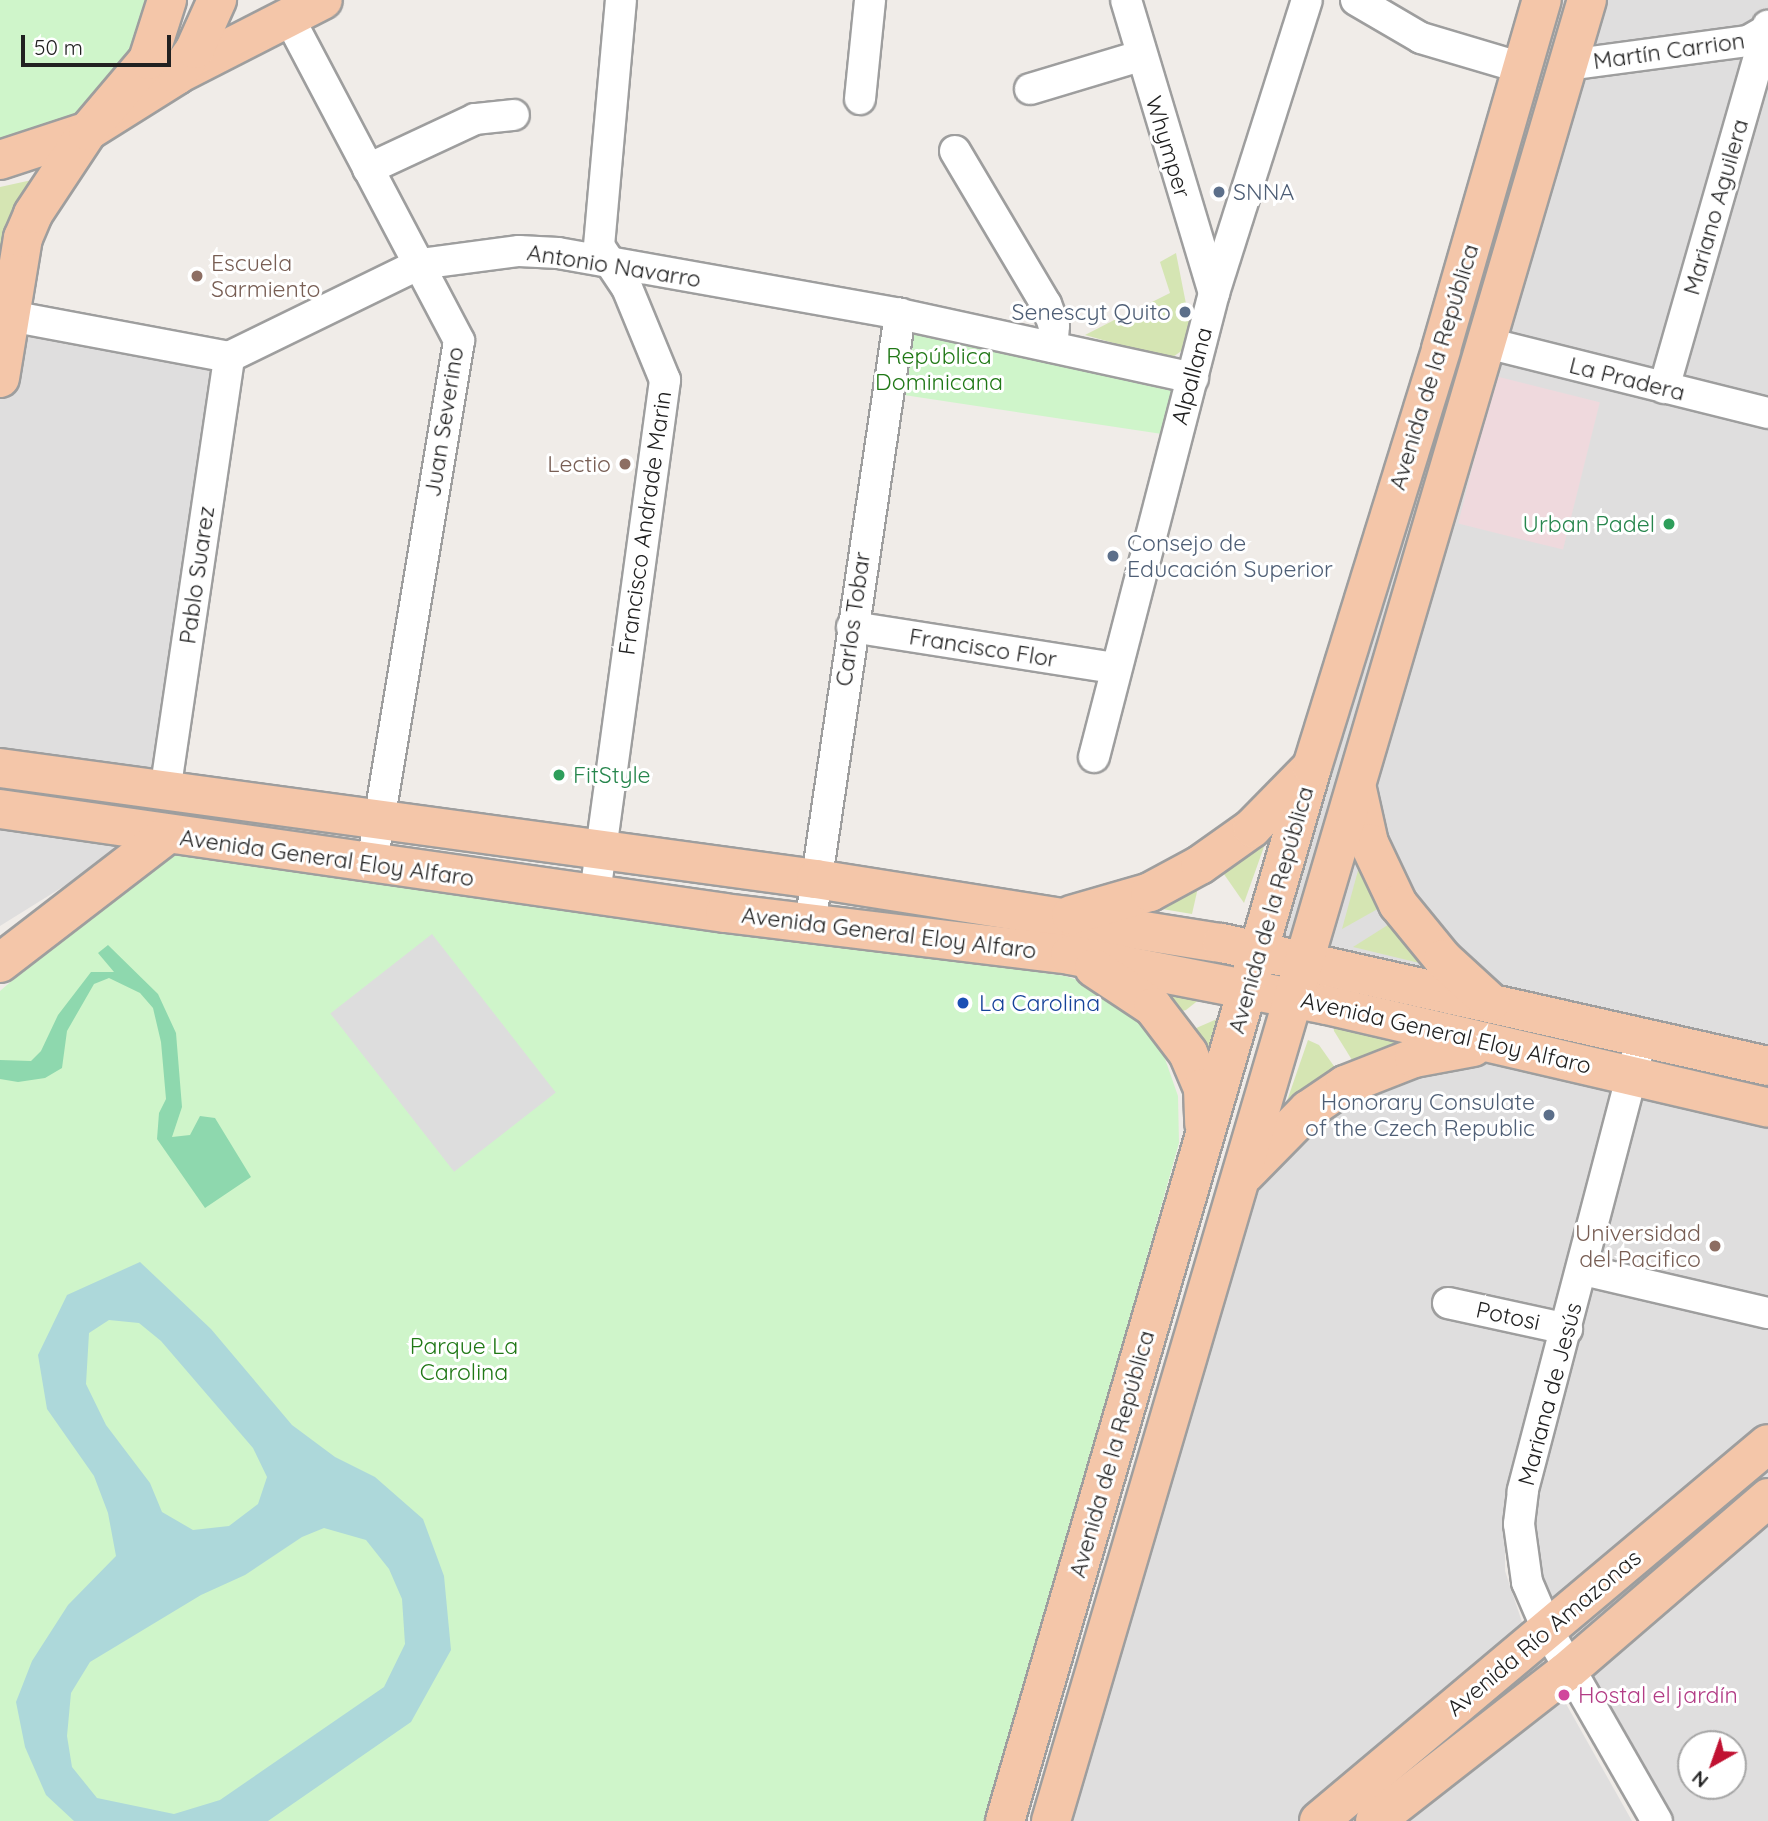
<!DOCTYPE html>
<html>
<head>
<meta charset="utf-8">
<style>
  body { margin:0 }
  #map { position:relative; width:1768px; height:1821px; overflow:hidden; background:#f0ece8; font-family:Quicksand,sans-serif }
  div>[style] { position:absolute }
  .residential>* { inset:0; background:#dfdede }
  .commercial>* { inset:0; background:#efd9dd; transform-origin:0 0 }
  .grass>* { inset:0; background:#d5e5b3 }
  .park>* { inset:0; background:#cff5ca }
  .pitch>* { inset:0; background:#8ed8ae }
  .parking>* { inset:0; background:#ddd; transform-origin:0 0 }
  .water>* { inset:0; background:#add8da }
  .roads { filter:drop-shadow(2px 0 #9e9e9e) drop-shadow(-2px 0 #9e9e9e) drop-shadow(0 2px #9e9e9e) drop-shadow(0 -2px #9e9e9e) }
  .minor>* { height:30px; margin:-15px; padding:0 15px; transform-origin:15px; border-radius:15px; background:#fff }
  .major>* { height:38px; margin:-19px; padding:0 19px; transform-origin:19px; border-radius:19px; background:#f4c6a9 }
  .dots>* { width:19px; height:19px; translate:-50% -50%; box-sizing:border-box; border:4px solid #fff; border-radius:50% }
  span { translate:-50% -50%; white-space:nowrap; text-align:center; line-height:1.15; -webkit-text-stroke:6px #fff; paint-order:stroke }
  .street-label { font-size:23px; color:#212121 }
  .service-label { font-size:23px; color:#4e5e75 }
  .left { translate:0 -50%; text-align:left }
  .right { translate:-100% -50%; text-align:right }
  .education-label { font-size:23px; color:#785e54 }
  .park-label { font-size:23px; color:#207816 }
  .leisure-label { font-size:23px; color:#27864d }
  .transit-label { font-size:23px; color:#164399 }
  .hotel-label { font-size:23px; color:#b23c85 }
  .north { position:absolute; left:1677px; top:1730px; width:70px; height:70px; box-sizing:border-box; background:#fff; border:2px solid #a6a6a6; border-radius:50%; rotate:220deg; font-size:19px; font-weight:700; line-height:28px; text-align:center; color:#212121 }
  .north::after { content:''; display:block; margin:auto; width:24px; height:32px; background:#c01232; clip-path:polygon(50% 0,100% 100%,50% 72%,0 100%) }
  .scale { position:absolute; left:21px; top:35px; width:150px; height:32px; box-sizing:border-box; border:4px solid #212121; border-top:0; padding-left:9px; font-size:21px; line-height:24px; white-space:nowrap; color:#212121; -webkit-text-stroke:5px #fff; paint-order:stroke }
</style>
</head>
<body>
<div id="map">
  <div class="residential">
    <i style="clip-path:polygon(evenodd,1556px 0,1768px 0,1768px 1821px,1663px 1821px,1532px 1572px,1526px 1513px,1644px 1059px,1271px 980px,1556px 0,1691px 1744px,1733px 1744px,1733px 1786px,1691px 1786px,1691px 1744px)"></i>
    <i style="clip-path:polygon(10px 316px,229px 357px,165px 792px,0 770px,0 386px)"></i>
    <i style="clip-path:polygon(0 826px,130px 845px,0 926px)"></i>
    <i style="clip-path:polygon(1483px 1058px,1615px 1088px,1505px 1507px,1505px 1571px,1525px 1631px,1632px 1821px,1069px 1821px,1249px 1197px,1269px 1161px,1354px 1094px)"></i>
  </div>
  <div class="commercial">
    <i style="left:1495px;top:376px;width:108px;height:152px;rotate:14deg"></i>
  </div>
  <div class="grass">
    <i style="clip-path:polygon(41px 178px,18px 199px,0 267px,0 187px)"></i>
    <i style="clip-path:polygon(1176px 253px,1189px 319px,1187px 347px,1170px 359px,1085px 335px,1126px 314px,1131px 320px,1151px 310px,1148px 304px,1170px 293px,1160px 262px)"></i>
    <i style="clip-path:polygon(1271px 827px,1244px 903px,1219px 867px)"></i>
    <i style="clip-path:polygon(1362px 856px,1383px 906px,1342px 929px)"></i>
    <i style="clip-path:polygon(1199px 883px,1192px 914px,1156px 908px)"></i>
    <i style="clip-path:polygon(1391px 923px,1436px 967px,1353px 947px)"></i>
    <i style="clip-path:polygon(1135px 982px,1205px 995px,1186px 1010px,1171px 1014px)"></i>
    <i style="clip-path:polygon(1217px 1019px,1203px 1085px,1194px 1029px)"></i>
    <i style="clip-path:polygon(1333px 1022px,1431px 1046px,1361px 1064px,1352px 1060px,1334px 1031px)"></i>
    <i style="clip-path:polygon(1308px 1040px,1319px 1045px,1336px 1069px,1279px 1124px)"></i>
  </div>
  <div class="park">
    <i style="clip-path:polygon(0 0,148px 0,139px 44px,86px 112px,4px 139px,0 139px)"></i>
    <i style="clip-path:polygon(911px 332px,1172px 391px,1162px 434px,904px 395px)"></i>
    <i style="clip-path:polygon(160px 853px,576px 906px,1065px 976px,1093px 985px,1145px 1025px,1163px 1053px,1178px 1096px,1179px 1143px,988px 1821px,0 1821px,0 991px)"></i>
  </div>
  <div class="pitch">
    <i style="clip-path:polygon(108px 945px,158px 994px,176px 1033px,182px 1107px,172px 1137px,190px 1135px,200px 1116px,215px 1118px,251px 1177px,205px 1208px,157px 1139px,159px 1113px,166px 1099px,161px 1042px,153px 1008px,140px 993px,109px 978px,94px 984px,67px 1031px,62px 1068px,45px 1078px,18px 1082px,0 1079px,0 1060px,31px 1061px,41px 1051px,58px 1015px,91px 972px,114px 972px,98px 953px)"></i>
  </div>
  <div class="parking">
    <i style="left:432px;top:934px;width:201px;height:129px;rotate:52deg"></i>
  </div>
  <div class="water">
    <i style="clip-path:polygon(evenodd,140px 1262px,211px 1329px,292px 1425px,335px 1457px,375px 1477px,423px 1519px,444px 1576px,451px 1650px,411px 1722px,268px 1821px,74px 1821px,46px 1795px,25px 1747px,16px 1702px,32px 1661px,68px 1605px,116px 1556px,108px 1513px,94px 1476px,47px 1409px,38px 1355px,67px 1295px,140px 1262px,109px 1320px,139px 1323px,161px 1341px,253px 1448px,267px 1477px,258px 1504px,229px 1526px,193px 1530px,162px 1512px,150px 1483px,106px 1425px,86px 1384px,89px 1333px,109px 1320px,140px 1262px,324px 1528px,366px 1540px,389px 1569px,402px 1599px,405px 1644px,384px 1687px,220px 1800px,174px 1814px,97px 1798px,72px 1767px,67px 1736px,71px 1693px,90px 1662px,201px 1595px,245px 1575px,302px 1537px,324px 1528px)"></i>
  </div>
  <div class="roads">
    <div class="minor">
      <i style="left:1126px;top:0;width:306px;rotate:73.3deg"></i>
      <i style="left:1356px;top:0;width:75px;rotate:30.3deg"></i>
      <i style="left:1421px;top:38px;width:105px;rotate:16.5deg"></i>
      <i style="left:289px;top:18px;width:365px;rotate:62.2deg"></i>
      <i style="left:459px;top:341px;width:529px;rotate:99.46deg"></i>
      <i style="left:1568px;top:65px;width:182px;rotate:-7.6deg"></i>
      <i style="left:1748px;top:41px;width:22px;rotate:-30deg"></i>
      <i style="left:1030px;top:89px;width:115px;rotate:-16.7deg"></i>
      <i style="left:860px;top:99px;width:100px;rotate:-84.2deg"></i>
      <i style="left:955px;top:151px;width:178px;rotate:59.3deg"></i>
      <i style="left:1046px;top:304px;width:23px;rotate:70deg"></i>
      <i style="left:1054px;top:326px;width:21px;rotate:95deg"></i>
      <i style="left:368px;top:169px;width:118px;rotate:-25deg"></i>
      <i style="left:475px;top:119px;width:39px;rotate:-6deg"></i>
      <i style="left:10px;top:316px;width:223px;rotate:10.6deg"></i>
      <i style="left:229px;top:357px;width:212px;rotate:-26deg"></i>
      <i style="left:420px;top:264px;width:100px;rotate:-7.5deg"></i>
      <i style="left:519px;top:251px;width:39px;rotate:3deg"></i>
      <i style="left:558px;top:253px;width:347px;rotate:10.1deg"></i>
      <i style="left:900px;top:314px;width:300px;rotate:12.3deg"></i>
      <i style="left:1487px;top:343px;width:290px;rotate:14deg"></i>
      <i style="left:1664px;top:388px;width:377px;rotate:-74deg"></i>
      <i style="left:852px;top:627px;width:264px;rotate:8.9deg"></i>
      <i style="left:1094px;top:757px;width:479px;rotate:-75.5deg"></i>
      <i style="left:1214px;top:293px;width:307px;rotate:-72.4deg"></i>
      <i style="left:165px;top:792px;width:440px;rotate:-81.6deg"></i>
      <i style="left:595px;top:894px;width:519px;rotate:-82.24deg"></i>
      <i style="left:665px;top:380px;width:100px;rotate:-112.4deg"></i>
      <i style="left:627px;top:288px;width:50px;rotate:-123.7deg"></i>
      <i style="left:599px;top:246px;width:247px;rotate:-84.9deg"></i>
      <i style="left:810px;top:925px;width:618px;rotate:-81.62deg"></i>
      <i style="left:1637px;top:1055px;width:451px;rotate:104.7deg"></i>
      <i style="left:1523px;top:1491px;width:33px;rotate:97deg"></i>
      <i style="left:1519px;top:1524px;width:59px;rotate:82.1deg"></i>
      <i style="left:1527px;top:1582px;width:53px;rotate:66.8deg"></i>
      <i style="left:1548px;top:1631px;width:219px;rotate:60.2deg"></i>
      <i style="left:1583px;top:1270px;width:190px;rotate:13.1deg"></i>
      <i style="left:1448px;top:1303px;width:122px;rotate:12.3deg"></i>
    </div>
    <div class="major">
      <i style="left:182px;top:72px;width:158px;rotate:-27.1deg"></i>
      <i style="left:0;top:160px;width:93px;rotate:-18.2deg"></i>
      <i style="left:88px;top:131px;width:105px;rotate:-32.2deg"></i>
      <i style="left:177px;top:75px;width:32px;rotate:-55deg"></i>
      <i style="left:195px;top:49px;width:54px;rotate:-65.8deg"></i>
      <i style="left:0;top:378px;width:142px;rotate:-80.7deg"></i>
      <i style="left:23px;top:238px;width:26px;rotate:-67deg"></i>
      <i style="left:33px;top:214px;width:100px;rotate:-56.5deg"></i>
      <i style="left:88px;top:131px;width:93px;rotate:-49.8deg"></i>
      <i style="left:148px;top:60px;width:63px;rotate:-72.4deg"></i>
      <i style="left:0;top:768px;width:824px;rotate:7.75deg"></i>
      <i style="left:816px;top:879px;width:411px;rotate:9deg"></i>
      <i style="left:1222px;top:943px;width:560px;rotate:12.7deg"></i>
      <i style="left:1357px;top:789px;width:55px;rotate:77.5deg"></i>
      <i style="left:1369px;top:843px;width:68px;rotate:64.6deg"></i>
      <i style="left:1398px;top:904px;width:71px;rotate:50.7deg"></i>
      <i style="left:1443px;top:959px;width:64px;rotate:42.5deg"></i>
      <i style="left:0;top:809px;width:732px;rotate:8.16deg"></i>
      <i style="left:725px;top:913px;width:348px;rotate:6.9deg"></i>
      <i style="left:1070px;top:955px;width:262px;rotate:11deg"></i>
      <i style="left:1327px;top:1005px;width:453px;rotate:13.1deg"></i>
      <i style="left:1071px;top:915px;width:82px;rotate:-16.2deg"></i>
      <i style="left:1150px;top:892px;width:57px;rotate:-28.4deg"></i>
      <i style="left:1200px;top:865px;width:64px;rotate:-35.4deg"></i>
      <i style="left:1252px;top:828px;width:80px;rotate:-45.5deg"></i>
      <i style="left:0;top:963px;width:208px;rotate:-37.6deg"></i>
      <i style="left:1094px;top:968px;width:71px;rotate:33.5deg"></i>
      <i style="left:1153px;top:1007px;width:58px;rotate:52.7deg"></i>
      <i style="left:1188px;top:1053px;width:38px;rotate:67deg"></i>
      <i style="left:1203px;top:1088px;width:36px;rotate:88deg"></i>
      <i style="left:1245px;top:1174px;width:90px;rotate:-45.5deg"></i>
      <i style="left:1308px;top:1110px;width:45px;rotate:-34deg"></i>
      <i style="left:1345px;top:1085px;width:74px;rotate:-21.4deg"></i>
      <i style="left:1414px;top:1058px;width:60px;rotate:-10.6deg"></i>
      <i style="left:1005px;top:1821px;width:1098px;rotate:-73.76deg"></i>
      <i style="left:1312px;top:767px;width:437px;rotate:-72.8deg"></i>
      <i style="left:1441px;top:349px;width:363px;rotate:-73.9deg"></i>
      <i style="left:1051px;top:1821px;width:1898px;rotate:-73.6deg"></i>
      <i style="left:1319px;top:1821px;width:586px;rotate:-40.02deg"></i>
      <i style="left:1375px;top:1821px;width:242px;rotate:-38deg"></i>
      <i style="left:1566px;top:1672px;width:267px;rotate:-40.7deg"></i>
    </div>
  </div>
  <div class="dots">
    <i style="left:1219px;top:192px;background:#5c6f8a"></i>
    <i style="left:197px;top:276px;background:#8d6e63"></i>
    <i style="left:1185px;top:312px;background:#5c6f8a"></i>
    <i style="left:625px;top:464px;background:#8d6e63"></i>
    <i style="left:1669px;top:524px;background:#2e9e5b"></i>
    <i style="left:1113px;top:556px;background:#5c6f8a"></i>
    <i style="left:559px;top:775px;background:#2e9e5b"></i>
    <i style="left:963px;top:1003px;background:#1a4fb4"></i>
    <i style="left:1549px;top:1115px;background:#5c6f8a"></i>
    <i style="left:1715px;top:1246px;background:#8d6e63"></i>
    <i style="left:1564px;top:1695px;background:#d1479c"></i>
  </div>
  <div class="street-label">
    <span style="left:1669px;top:51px;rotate:-8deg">Martín Carrion</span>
    <span style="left:1168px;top:147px;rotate:73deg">Whymper</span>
    <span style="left:1716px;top:207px;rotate:-74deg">Mariano Aguilera</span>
    <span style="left:614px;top:266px;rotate:9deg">Antonio Navarro</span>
    <span style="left:1434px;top:367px;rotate:-73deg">Avenida de la República</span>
    <span style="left:1192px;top:376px;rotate:-75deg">Alpallana</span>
    <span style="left:1627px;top:379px;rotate:14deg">La Pradera</span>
    <span style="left:444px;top:422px;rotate:-81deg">Juan Severino</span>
    <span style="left:645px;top:523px;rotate:-82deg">Francisco Andrade Marin</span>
    <span style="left:197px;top:575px;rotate:-82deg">Pablo Suarez</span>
    <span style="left:853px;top:619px;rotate:-82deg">Carlos Tobar</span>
    <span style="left:983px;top:648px;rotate:9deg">Francisco Flor</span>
    <span style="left:327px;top:858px;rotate:8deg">Avenida General Eloy Alfaro</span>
    <span style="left:1271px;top:910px;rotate:-74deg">Avenida de la República</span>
    <span style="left:889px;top:933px;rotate:7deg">Avenida General Eloy Alfaro</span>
    <span style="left:1446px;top:1033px;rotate:13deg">Avenida General Eloy Alfaro</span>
    <span style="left:1508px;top:1316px;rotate:12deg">Potosi</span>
    <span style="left:1550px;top:1394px;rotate:-75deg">Mariana de Jesús</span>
    <span style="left:1112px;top:1454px;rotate:-74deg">Avenida de la República</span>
    <span style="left:1544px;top:1633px;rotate:-40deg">Avenida Río Amazonas</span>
  </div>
  <div class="service-label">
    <span class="left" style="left:1233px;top:192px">SNNA</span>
    <span class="right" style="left:1171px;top:312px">Senescyt Quito</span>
    <span class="left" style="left:1127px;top:556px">Consejo de<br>Educación Superior</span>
    <span class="right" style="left:1535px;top:1115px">Honorary Consulate<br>of the Czech Republic</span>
  </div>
  <div class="education-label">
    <span class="left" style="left:211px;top:276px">Escuela<br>Sarmiento</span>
    <span class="right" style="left:611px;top:464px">Lectio</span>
    <span class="right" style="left:1701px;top:1246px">Universidad<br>del Pacifico</span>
  </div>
  <div class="park-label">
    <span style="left:939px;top:369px">República<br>Dominicana</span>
    <span style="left:464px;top:1359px">Parque La<br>Carolina</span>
  </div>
  <div class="leisure-label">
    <span class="right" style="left:1655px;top:524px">Urban Padel</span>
    <span class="left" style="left:573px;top:775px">FitStyle</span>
  </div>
  <div class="transit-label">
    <span class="left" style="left:979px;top:1003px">La Carolina</span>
  </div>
  <div class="hotel-label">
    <span class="left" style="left:1578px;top:1695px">Hostal el jardín</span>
  </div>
  <div class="north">N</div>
  <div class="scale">50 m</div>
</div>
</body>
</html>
